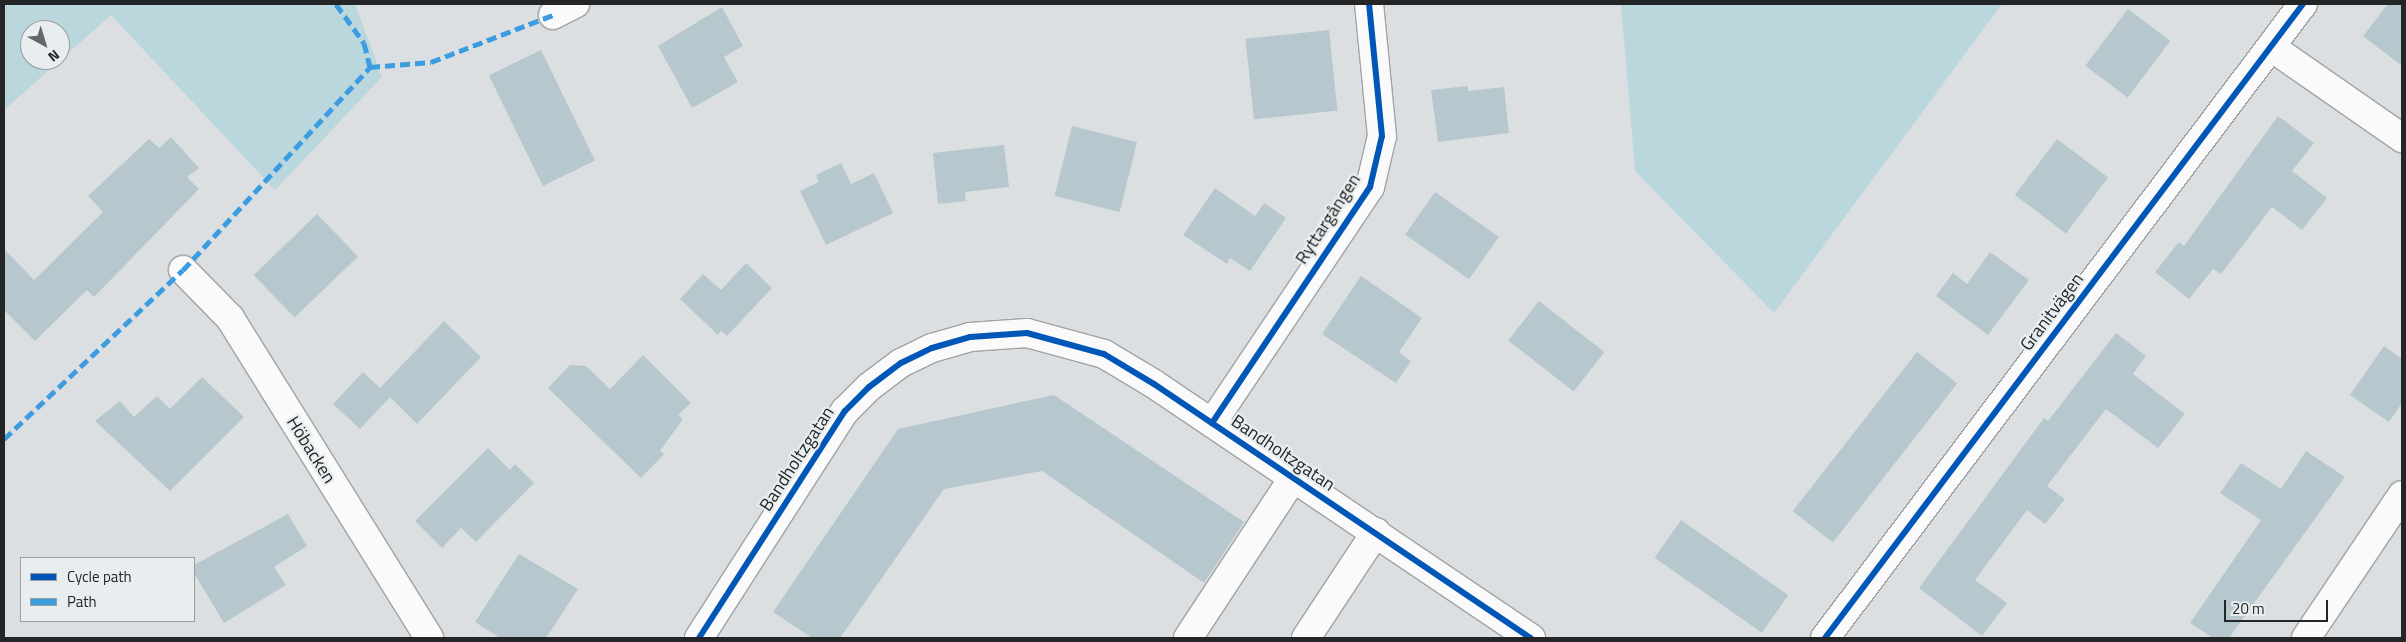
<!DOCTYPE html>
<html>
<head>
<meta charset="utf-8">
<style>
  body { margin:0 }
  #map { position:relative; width:2406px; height:642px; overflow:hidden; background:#dcdfe1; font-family:"Titillium Web",sans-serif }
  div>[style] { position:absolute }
  .green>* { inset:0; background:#bad7de }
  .building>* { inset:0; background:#b6c8cd; transform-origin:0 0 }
  .roads { filter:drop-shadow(1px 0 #a1a3a4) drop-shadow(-1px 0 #a1a3a4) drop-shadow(0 1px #a1a3a4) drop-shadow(0 -1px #a1a3a4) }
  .minor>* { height:28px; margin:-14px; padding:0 14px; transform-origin:14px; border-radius:14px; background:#fafafa }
  .quiet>* { height:5px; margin-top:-2.5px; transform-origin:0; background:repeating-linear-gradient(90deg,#3c9ce0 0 10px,transparent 0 15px) }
  .cycleway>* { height:6px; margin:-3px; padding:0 3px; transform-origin:3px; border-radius:3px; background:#0057b8 }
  span { translate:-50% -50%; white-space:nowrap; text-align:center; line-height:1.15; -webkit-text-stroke:4.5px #e8eeef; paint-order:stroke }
  .street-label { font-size:18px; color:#232526 }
  .frame { position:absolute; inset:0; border:5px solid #232526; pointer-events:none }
  .legend { position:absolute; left:20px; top:557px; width:175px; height:65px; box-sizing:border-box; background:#e8eeef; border:1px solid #999e9f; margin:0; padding:6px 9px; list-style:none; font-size:15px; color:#232526 }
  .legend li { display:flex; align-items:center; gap:10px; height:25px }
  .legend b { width:25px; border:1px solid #999e9f }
  .north { position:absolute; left:20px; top:20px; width:50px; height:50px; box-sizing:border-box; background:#e8eeef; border:1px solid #999e9f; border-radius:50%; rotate:141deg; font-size:14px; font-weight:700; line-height:20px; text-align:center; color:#232526 }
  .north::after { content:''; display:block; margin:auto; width:18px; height:22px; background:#646667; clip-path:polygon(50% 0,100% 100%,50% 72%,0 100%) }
  .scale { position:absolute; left:2224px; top:600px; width:104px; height:22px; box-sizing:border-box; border:2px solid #232526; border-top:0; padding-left:6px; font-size:15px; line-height:18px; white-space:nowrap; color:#232526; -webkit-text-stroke:4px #e8eeef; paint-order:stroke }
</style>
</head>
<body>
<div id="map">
  <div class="green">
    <i style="clip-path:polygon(evenodd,4px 4px,355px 4px,382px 77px,275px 190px,111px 15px,4px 110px,4px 4px,30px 30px,60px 30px,60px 60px,30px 60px,30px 30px)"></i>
    <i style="clip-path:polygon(1621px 4px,2002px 4px,1774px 313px,1635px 171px)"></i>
  </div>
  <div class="building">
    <i style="clip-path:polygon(2388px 4px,2402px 4px,2402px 66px,2363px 36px)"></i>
    <i style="clip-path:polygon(722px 7px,743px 46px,724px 57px,738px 82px,692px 108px,658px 46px)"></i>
    <i style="left:2128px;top:9px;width:53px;height:71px;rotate:37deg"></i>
    <i style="left:1329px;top:30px;width:81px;height:84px;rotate:84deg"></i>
    <i style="left:541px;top:50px;width:123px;height:58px;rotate:64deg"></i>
    <i style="clip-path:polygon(1468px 86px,1468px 91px,1504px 87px,1509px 133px,1438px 142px,1431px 90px)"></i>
    <i style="clip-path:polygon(2278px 116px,2314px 143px,2292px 171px,2327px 198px,2302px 230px,2272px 207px,2221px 274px,2213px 269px,2189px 299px,2155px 272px,2179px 242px,2184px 246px)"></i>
    <i style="left:1072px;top:126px;width:67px;height:72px;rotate:14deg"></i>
    <i style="clip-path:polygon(171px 137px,199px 168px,187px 177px,199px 189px,94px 297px,87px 290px,35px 341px,4px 310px,4px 249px,34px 280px,103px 212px,88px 196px,149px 139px,159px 148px)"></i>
    <i style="left:2057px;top:139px;width:64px;height:70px;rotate:37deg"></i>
    <i style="clip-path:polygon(1004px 145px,1009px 187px,965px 192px,966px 201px,938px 204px,933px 153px)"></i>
    <i style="clip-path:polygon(841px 163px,851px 184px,874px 173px,893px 213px,826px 245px,800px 191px,819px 182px,816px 175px)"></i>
    <i style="clip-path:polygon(1215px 188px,1255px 216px,1264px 203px,1286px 218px,1250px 271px,1230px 258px,1227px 264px,1183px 235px)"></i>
    <i style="left:1435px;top:192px;width:78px;height:52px;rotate:35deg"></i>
    <i style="left:317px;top:214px;width:59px;height:88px;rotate:46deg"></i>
    <i style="clip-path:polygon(1990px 252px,2029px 280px,1988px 335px,1936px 296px,1953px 273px,1967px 284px)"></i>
    <i style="clip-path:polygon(746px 263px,772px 288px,727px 336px,721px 331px,718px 335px,680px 299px,703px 274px,721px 290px)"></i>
    <i style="clip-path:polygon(1361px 276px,1422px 318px,1399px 352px,1411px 361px,1396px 383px,1322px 334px)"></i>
    <i style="left:1539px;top:301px;width:83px;height:50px;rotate:38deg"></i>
    <i style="clip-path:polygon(444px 321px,481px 357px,417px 424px,390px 397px,360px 429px,333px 404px,363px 372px,380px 388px)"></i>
    <i style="clip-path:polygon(2116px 333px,2146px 356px,2133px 374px,2185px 414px,2158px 448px,2106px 409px,2047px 486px,2065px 499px,2045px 524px,2027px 510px,1975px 580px,2007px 603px,1982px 636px,1919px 588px,2044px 418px,2048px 421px)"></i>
    <i style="clip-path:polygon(2384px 346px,2402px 359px,2402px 403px,2389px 422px,2350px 395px)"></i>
    <i style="left:1917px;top:352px;width:51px;height:202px;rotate:38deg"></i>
    <i style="clip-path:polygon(643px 355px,691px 403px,678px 415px,683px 419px,660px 451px,664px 454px,641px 478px,548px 388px,570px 365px,586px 366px,610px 389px)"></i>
    <i style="clip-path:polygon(202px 377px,244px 417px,170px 491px,95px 421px,120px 401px,134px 417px,157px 396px,170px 409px)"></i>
    <i style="clip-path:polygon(1054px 395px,1244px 522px,1204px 583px,1042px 471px,944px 489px,840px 638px,812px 638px,773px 612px,898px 429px)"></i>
    <i style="clip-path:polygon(488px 448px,510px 470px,515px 464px,534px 483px,476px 542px,461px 528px,442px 548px,415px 521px)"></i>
    <i style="clip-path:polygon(2306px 451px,2345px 477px,2229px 638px,2213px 638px,2190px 623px,2261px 520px,2220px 493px,2241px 463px,2281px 489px)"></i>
    <i style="clip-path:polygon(288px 514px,307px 546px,274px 567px,286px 585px,224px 623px,194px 573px,194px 565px)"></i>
    <i style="left:1681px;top:520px;width:131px;height:46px;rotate:35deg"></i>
    <i style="clip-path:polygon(519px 554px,578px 589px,546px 638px,500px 638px,475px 622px)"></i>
  </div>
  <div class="roads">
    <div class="minor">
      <i style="left:553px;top:15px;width:25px;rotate:-27deg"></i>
      <i style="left:2271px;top:47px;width:160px;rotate:34.8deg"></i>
      <i style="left:183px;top:270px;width:67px;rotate:45.6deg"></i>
      <i style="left:230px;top:318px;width:377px;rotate:58.1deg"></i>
      <i style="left:1212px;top:423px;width:284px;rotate:-56.2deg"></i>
      <i style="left:1370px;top:187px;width:52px;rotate:-76.8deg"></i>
      <i style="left:1382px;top:136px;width:133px;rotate:-95.6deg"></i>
      <i style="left:699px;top:638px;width:270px;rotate:-57.3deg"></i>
      <i style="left:845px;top:411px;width:34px;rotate:-45deg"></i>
      <i style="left:869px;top:387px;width:40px;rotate:-37deg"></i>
      <i style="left:901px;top:363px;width:34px;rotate:-26deg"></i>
      <i style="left:932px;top:348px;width:40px;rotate:-16deg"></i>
      <i style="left:970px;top:337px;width:57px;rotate:-4deg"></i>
      <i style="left:1027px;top:333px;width:80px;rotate:15.3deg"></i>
      <i style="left:1104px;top:354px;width:58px;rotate:31deg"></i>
      <i style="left:1154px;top:384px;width:455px;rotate:34deg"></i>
      <i style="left:1188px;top:638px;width:191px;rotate:-56.7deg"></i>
      <i style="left:1306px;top:638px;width:127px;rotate:-56.6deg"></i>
      <i style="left:1825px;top:638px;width:794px;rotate:-52.99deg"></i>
      <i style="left:2306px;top:638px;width:172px;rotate:-56.1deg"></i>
    </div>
  </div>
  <div class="quiet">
    <i style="left:336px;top:4px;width:48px;rotate:54.3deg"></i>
    <i style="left:364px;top:43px;width:25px;rotate:76deg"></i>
    <i style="left:4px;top:439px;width:246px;rotate:-43.4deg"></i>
    <i style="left:183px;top:270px;width:276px;rotate:-47.3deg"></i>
    <i style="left:370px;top:67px;width:61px;rotate:-4.7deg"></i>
    <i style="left:431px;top:62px;width:131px;rotate:-21.1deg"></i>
  </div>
  <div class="cycleway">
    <i style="left:1212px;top:423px;width:284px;rotate:-56.2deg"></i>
    <i style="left:1370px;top:187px;width:52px;rotate:-76.8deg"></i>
    <i style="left:1382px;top:136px;width:133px;rotate:-95.6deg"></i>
    <i style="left:699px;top:638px;width:270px;rotate:-57.3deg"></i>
    <i style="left:845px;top:411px;width:34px;rotate:-45deg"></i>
    <i style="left:869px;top:387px;width:40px;rotate:-37deg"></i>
    <i style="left:901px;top:363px;width:34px;rotate:-26deg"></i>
    <i style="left:932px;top:348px;width:40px;rotate:-16deg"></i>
    <i style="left:970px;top:337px;width:57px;rotate:-4deg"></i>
    <i style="left:1027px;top:333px;width:80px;rotate:15.3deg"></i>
    <i style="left:1104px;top:354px;width:58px;rotate:31deg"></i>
    <i style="left:1154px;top:384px;width:455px;rotate:34deg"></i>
    <i style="left:1825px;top:638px;width:794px;rotate:-52.99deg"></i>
  </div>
  <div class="street-label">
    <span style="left:1328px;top:219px;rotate:-57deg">Ryttargången</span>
    <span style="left:2052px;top:312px;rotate:-53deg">Granitvägen</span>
    <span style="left:311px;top:450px;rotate:58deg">Höbacken</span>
    <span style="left:1283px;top:453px;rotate:34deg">Bandholtzgatan</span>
    <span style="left:797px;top:459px;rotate:-57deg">Bandholtzgatan</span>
  </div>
  <div class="frame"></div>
  <ul class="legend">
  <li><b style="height:6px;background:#0057b8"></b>Cycle path</li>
  <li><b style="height:6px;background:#3c9ce0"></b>Path</li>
  </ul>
  <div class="north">N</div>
  <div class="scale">20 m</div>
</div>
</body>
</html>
